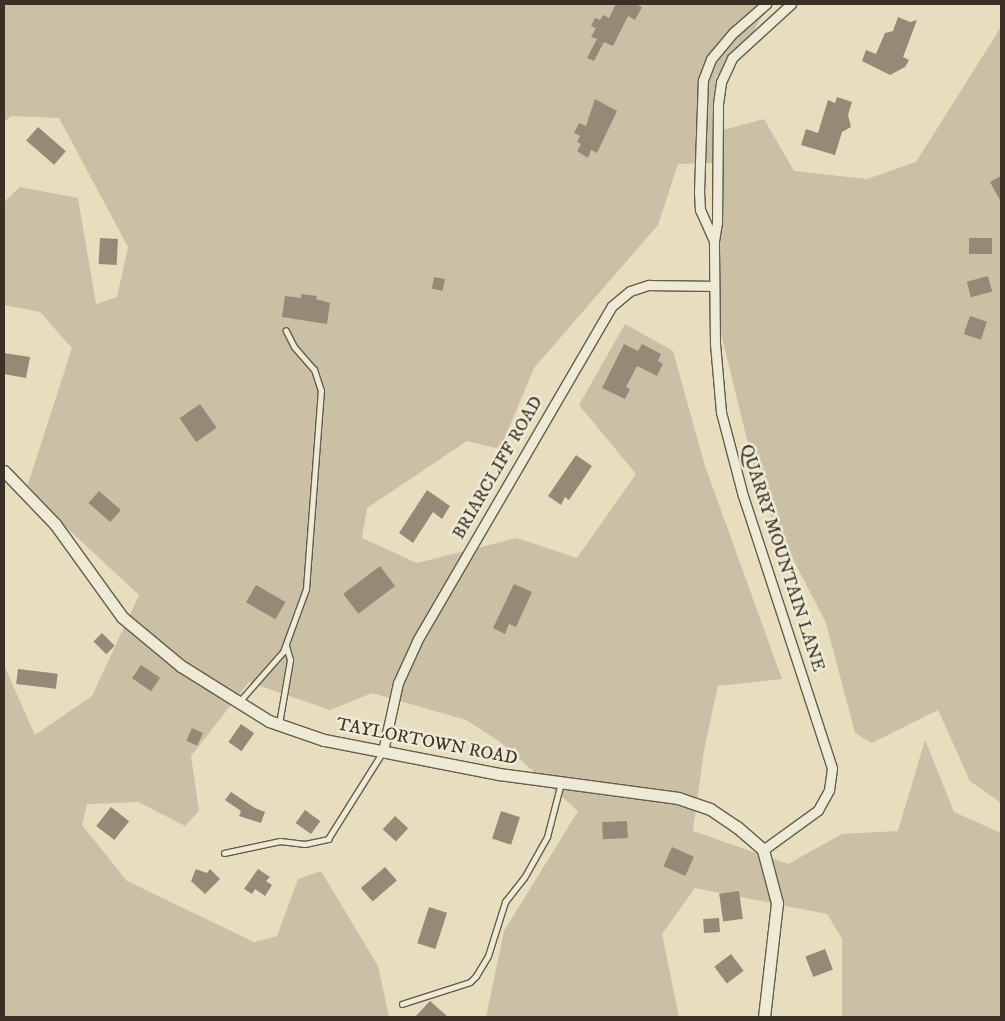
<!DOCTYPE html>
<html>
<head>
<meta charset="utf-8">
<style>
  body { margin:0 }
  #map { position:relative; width:1005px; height:1021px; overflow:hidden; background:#e7dec0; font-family:"IM FELL DW Pica",serif }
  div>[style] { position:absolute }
  .green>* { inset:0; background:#cac0a6 }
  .building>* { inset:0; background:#948a76; transform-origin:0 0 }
  .roads { filter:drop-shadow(1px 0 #665c4c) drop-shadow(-1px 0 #665c4c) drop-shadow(0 1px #665c4c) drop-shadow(0 -1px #665c4c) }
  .service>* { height:4.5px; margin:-2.25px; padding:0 2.25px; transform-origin:2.25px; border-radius:2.25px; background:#efead6 }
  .minor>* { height:9px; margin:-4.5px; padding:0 4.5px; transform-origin:4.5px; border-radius:4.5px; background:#efead6 }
  .tertiary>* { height:11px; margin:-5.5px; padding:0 5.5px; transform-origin:5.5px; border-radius:5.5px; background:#efead6 }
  span { translate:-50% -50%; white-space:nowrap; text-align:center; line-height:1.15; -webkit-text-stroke:5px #efead6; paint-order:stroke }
  .street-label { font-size:18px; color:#3b3025 }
  .frame { position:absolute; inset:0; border:5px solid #3b3025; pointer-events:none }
</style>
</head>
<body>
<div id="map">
  <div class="green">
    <i style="clip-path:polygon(4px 4px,769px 4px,745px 46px,716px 77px,712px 163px,678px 164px,658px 225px,534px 368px,500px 449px,467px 441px,367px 508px,362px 538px,417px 563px,517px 538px,577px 558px,636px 474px,579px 405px,625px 324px,673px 351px,705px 466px,782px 679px,718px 686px,704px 750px,693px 831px,788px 864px,842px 834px,898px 831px,925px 740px,954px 812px,1001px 833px,1001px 1017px,842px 1017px,842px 939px,827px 914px,695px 888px,662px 934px,679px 1017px,486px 1017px,504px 931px,578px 811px,499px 741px,466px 720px,372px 693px,330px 710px,249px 682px,191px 756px,199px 811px,185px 826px,138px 802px,87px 804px,82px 825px,127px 881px,254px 942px,277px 936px,298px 879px,321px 871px,378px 966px,389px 1017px,4px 1017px,4px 665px,35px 735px,92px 696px,139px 595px,26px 490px,72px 348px,40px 312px,4px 305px,4px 202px,20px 187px,78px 198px,96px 304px,117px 297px,128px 247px,59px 118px,11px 116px,4px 122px)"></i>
    <i style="clip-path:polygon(1001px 27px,1001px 803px,970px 781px,938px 710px,872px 743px,855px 733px,826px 623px,761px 497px,717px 317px,723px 130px,764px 119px,794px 171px,867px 179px,916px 162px)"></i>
  </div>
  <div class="building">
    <i style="clip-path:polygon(616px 4px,635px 4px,642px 7px,635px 20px,628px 16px,613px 46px,604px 42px,594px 61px,587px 58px,597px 39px,591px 37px,596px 28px,591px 26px,595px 18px,600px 20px,603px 15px,609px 18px)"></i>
    <i style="clip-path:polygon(898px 17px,910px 22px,917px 20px,903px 57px,909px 60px,905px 67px,890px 75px,862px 61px,866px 50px,876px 54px,885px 33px,893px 31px)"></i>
    <i style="clip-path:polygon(837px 97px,852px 102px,848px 115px,851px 127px,842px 132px,835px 155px,801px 145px,806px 129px,818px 133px,828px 100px,835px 103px)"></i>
    <i style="clip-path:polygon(595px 99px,617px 111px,597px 153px,591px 150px,588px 158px,577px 151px,581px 144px,577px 142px,580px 136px,574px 133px,579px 123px,586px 126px)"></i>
    <i style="left:38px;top:127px;width:37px;height:18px;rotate:41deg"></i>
    <i style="clip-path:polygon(1001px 176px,1001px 202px,990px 182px)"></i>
    <i style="left:100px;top:238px;width:18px;height:26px;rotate:3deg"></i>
    <i style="left:992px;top:238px;width:16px;height:23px;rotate:90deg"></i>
    <i style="left:988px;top:276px;width:16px;height:22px;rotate:75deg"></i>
    <i style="left:434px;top:277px;width:11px;height:12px;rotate:10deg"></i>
    <i style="clip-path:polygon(301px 294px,317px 296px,316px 299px,330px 303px,327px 324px,282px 317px,285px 296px,301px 298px)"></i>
    <i style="left:970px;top:316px;width:18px;height:19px;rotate:19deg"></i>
    <i style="clip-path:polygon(624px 344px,638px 351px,642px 344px,661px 354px,658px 361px,663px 364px,657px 376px,637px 366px,626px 387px,630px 389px,625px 399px,602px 388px)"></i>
    <i style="clip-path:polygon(4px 353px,30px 357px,26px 378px,4px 374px)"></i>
    <i style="left:200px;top:404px;width:29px;height:25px;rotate:55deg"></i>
    <i style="clip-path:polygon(576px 455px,592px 466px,569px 500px,565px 497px,561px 505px,548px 496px)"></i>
    <i style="clip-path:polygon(427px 490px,450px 506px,442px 519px,433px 512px,413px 543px,399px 533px)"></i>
    <i style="left:99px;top:491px;width:29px;height:16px;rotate:41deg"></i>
    <i style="left:380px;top:566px;width:25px;height:46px;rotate:53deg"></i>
    <i style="clip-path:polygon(514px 584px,532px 592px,516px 627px,509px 624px,505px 634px,493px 628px)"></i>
    <i style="left:256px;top:585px;width:34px;height:20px;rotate:30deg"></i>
    <i style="left:102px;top:633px;width:18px;height:12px;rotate:45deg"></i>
    <i style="left:141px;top:665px;width:23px;height:16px;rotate:34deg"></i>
    <i style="left:18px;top:669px;width:40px;height:15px;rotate:7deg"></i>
    <i style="left:241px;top:724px;width:16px;height:22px;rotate:35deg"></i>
    <i style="left:192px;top:728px;width:12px;height:14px;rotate:24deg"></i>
    <i style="clip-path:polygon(231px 792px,255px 808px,265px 812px,261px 823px,239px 816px,241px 811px,225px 800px)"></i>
    <i style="left:111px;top:807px;width:23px;height:24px;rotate:38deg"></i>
    <i style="left:305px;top:810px;width:19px;height:16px;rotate:36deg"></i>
    <i style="left:501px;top:811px;width:20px;height:29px;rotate:18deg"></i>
    <i style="left:395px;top:816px;width:18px;height:18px;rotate:43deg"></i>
    <i style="left:627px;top:821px;width:17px;height:25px;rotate:87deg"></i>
    <i style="left:672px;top:847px;width:24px;height:21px;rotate:24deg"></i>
    <i style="left:385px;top:867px;width:18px;height:32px;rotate:49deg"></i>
    <i style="clip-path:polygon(196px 869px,207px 873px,210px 869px,220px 879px,205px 894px,191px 881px)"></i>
    <i style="clip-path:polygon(258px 869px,270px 877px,266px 881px,272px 885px,265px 896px,255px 889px,252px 894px,244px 889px)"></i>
    <i style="left:739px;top:891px;width:28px;height:20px;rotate:82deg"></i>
    <i style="left:429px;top:907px;width:19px;height:38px;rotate:18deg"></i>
    <i style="left:719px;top:918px;width:14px;height:16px;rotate:86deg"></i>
    <i style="left:825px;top:949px;width:22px;height:21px;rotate:69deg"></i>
    <i style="left:731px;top:954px;width:21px;height:21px;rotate:53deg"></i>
    <i style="clip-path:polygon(430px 1001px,448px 1017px,415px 1017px)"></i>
  </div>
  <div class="roads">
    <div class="service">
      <i style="left:239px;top:702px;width:67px;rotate:-48.7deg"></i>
      <i style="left:283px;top:652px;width:67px;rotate:-69.9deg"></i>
      <i style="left:306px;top:589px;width:199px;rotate:-85.7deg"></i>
      <i style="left:321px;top:391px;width:22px;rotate:-108deg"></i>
      <i style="left:314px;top:370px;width:30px;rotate:-131deg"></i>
      <i style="left:294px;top:347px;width:18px;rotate:-117deg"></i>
      <i style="left:279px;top:724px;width:65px;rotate:-80.2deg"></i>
      <i style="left:290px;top:660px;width:15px;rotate:-106deg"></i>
      <i style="left:224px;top:853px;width:57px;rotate:-12.1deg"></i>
      <i style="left:280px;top:841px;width:25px;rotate:7deg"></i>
      <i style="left:305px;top:844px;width:24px;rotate:-12deg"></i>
      <i style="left:328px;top:839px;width:102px;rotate:-57.9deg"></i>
      <i style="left:402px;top:1004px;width:71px;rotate:-17.9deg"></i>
      <i style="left:470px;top:982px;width:8px;rotate:-45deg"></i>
      <i style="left:476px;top:976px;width:23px;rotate:-59deg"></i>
      <i style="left:488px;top:956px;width:57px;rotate:-72.5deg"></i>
      <i style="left:505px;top:902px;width:31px;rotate:-52deg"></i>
      <i style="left:524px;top:878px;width:47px;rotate:-60.7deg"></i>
      <i style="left:547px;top:837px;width:56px;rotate:-75.5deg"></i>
    </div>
    <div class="minor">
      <i style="left:714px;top:241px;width:34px;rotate:-114deg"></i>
      <i style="left:700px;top:210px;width:18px;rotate:-93deg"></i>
      <i style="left:699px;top:192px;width:112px;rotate:-88deg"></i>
      <i style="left:703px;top:80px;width:22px;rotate:-69deg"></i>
      <i style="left:711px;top:59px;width:35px;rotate:-50deg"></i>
      <i style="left:734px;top:32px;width:43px;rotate:-41.2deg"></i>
      <i style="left:383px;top:751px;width:70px;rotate:-77.6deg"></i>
      <i style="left:398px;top:683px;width:48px;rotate:-65.6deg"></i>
      <i style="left:418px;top:639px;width:385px;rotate:-59.8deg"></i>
      <i style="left:612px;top:306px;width:23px;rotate:-40deg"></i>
      <i style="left:630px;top:291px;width:20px;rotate:-18deg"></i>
      <i style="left:649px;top:285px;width:65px;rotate:0.9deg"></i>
      <i style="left:763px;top:850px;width:68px;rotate:-36deg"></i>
      <i style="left:818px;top:810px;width:23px;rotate:-61deg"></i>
      <i style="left:829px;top:790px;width:22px;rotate:-82deg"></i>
      <i style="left:832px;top:768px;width:286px;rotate:-108.1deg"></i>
      <i style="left:743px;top:496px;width:87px;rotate:-104.7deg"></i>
      <i style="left:721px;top:412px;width:68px;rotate:-95deg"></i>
      <i style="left:715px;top:344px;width:103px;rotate:-90.6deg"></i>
      <i style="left:714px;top:241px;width:18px;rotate:-81deg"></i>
      <i style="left:717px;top:223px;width:119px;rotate:-89.5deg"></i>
      <i style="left:718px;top:104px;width:22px;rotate:-82deg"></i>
      <i style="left:721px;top:82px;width:26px;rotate:-65deg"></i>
      <i style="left:732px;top:58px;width:80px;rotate:-42.5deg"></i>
    </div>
    <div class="tertiary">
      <i style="left:4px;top:471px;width:74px;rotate:46.1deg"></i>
      <i style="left:55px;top:524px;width:115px;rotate:54.2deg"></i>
      <i style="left:122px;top:617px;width:77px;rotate:39.7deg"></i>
      <i style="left:181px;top:666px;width:104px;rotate:32deg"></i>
      <i style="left:269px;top:721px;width:58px;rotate:19.1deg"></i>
      <i style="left:324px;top:740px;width:178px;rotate:11deg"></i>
      <i style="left:499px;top:774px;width:181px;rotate:7.6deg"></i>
      <i style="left:678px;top:798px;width:34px;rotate:19deg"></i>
      <i style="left:710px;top:809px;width:32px;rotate:34deg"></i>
      <i style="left:737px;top:827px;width:35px;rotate:41deg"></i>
      <i style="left:763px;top:850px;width:55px;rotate:75.2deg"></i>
      <i style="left:777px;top:903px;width:115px;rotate:96.5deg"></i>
    </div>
  </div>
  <div class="street-label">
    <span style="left:498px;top:468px;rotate:-60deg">BRIARCLIFF ROAD</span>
    <span style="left:782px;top:558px;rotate:72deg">QUARRY MOUNTAIN LANE</span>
    <span style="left:427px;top:742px;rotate:11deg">TAYLORTOWN ROAD</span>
  </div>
  <div class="frame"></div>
</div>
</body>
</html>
